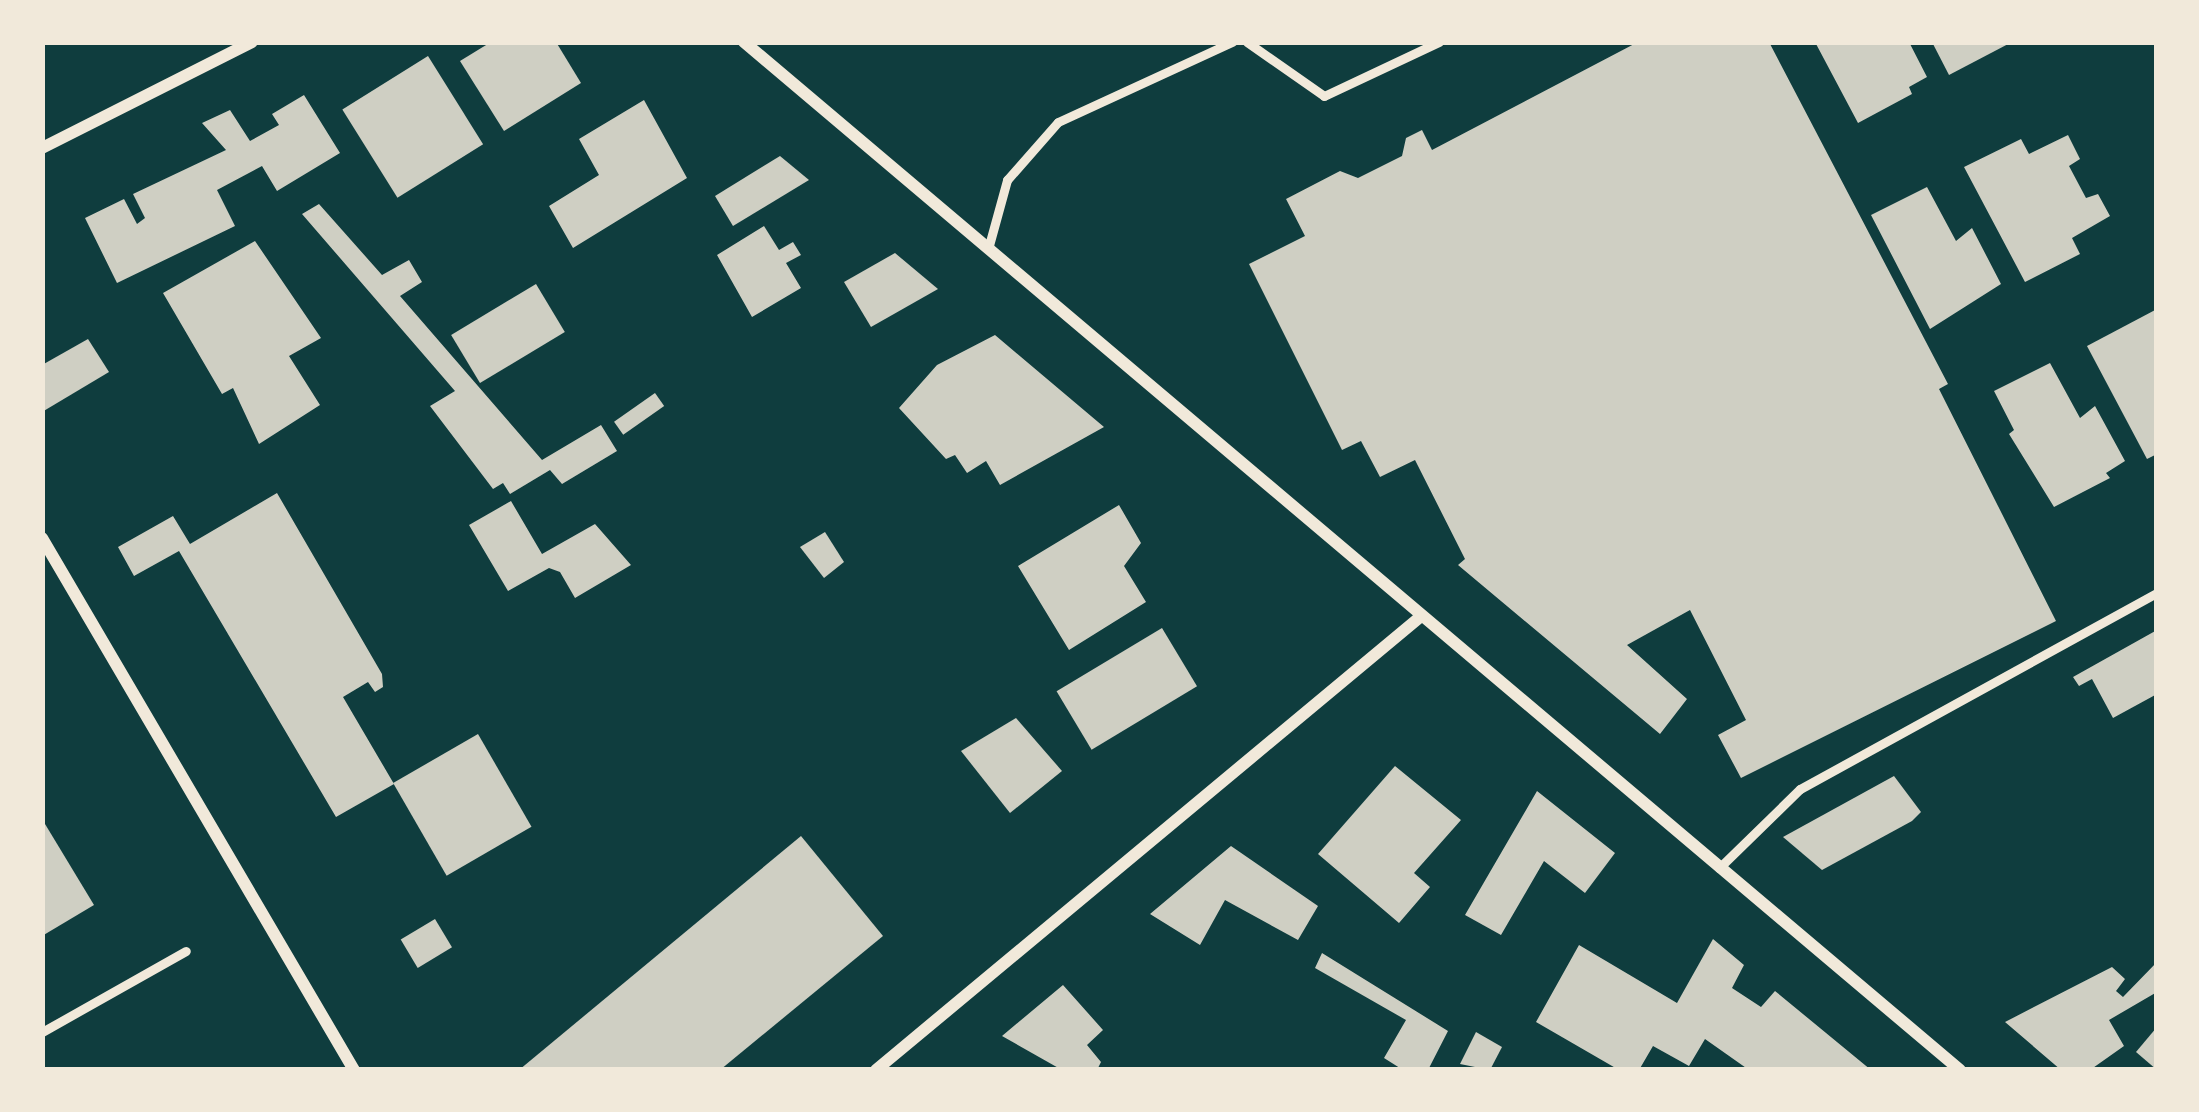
<!DOCTYPE html>
<html>
<head>
<meta charset="utf-8">
<style>
  body { margin:0 }
  #map { position:relative; width:2199px; height:1112px; overflow:hidden; background:#0f3d3e; font-family:Barlow,sans-serif }
  div>[style] { position:absolute }
  .building>* { inset:0; background:#cfcfc3; transform-origin:0 0 }
  .service>* { height:9px; margin:-4.5px; padding:0 4.5px; transform-origin:4.5px; border-radius:4.5px; background:#f1e9da }
  .minor>* { height:12px; margin:-6px; padding:0 6px; transform-origin:6px; border-radius:6px; background:#f1e9da }
  span { translate:-50% -50%; white-space:nowrap; text-align:center; line-height:1.15; -webkit-text-stroke:10px #f1e9da; paint-order:stroke }
  .frame { position:absolute; inset:0; border:45px solid #f1e9da; pointer-events:none }
</style>
</head>
<body>
<div id="map">
  <div class="building">
    <i style="clip-path:polygon(491px 42px,556px 42px,581px 83px,504px 131px,460px 61px)"></i>
    <i style="clip-path:polygon(1638px 42px,1769px 42px,1948px 384px,1939px 389px,2056px 621px,1741px 778px,1718px 735px,1746px 720px,1690px 610px,1627px 645px,1687px 699px,1660px 734px,1458px 565px,1465px 559px,1415px 460px,1380px 477px,1361px 441px,1342px 450px,1249px 264px,1305px 236px,1286px 199px,1340px 171px,1358px 178px,1402px 156px,1406px 138px,1422px 130px,1432px 150px)"></i>
    <i style="clip-path:polygon(1815px 42px,1909px 42px,1927px 77px,1909px 87px,1912px 94px,1858px 123px)"></i>
    <i style="clip-path:polygon(1932px 42px,2012px 42px,1949px 75px)"></i>
    <i style="left:428px;top:56px;width:104px;height:101px;rotate:58deg"></i>
    <i style="clip-path:polygon(304px 95px,340px 153px,277px 191px,262px 166px,217px 190px,235px 226px,117px 283px,85px 218px,124px 199px,137px 224px,145px 218px,133px 194px,226px 150px,202px 123px,230px 110px,250px 141px,279px 125px,272px 114px)"></i>
    <i style="clip-path:polygon(644px 100px,687px 178px,573px 248px,549px 206px,599px 175px,579px 139px)"></i>
    <i style="clip-path:polygon(2068px 135px,2080px 159px,2069px 166px,2086px 198px,2098px 194px,2110px 216px,2072px 238px,2080px 254px,2025px 282px,1964px 167px,2021px 139px,2029px 154px)"></i>
    <i style="clip-path:polygon(780px 156px,809px 180px,733px 226px,715px 196px)"></i>
    <i style="clip-path:polygon(1927px 187px,1956px 241px,1972px 228px,2001px 284px,1930px 329px,1871px 215px)"></i>
    <i style="clip-path:polygon(319px 204px,382px 275px,409px 260px,422px 282px,400px 296px,542px 460px,601px 425px,617px 451px,562px 484px,550px 470px,510px 494px,503px 483px,493px 489px,430px 406px,455px 391px,302px 214px)"></i>
    <i style="clip-path:polygon(764px 226px,779px 250px,793px 242px,801px 255px,786px 263px,801px 288px,752px 317px,717px 255px)"></i>
    <i style="clip-path:polygon(255px 241px,321px 338px,289px 356px,320px 405px,259px 444px,233px 388px,222px 394px,163px 293px)"></i>
    <i style="clip-path:polygon(895px 253px,938px 289px,871px 327px,844px 282px)"></i>
    <i style="left:536px;top:284px;width:56px;height:99px;rotate:59deg"></i>
    <i style="clip-path:polygon(2157px 309px,2157px 454px,2147px 459px,2087px 346px)"></i>
    <i style="clip-path:polygon(995px 335px,1104px 427px,1000px 485px,986px 461px,967px 473px,955px 455px,946px 459px,899px 408px,937px 365px)"></i>
    <i style="clip-path:polygon(88px 339px,109px 372px,42px 412px,42px 365px)"></i>
    <i style="clip-path:polygon(2050px 363px,2080px 418px,2095px 406px,2125px 461px,2106px 473px,2110px 478px,2054px 507px,2009px 434px,2014px 430px,1994px 391px)"></i>
    <i style="left:655px;top:393px;width:16px;height:50px;rotate:55deg"></i>
    <i style="clip-path:polygon(277px 493px,382px 674px,383px 687px,375px 692px,368px 682px,343px 697px,394px 784px,336px 817px,179px 551px,134px 576px,118px 547px,173px 516px,190px 544px)"></i>
    <i style="clip-path:polygon(511px 501px,542px 554px,595px 524px,631px 565px,575px 598px,560px 572px,549px 568px,508px 591px,469px 525px)"></i>
    <i style="clip-path:polygon(1119px 505px,1141px 543px,1124px 566px,1146px 602px,1069px 650px,1018px 566px)"></i>
    <i style="clip-path:polygon(825px 532px,844px 562px,824px 578px,800px 547px)"></i>
    <i style="left:1162px;top:628px;width:68px;height:123px;rotate:59deg"></i>
    <i style="clip-path:polygon(2157px 630px,2157px 694px,2113px 718px,2092px 679px,2079px 686px,2073px 677px)"></i>
    <i style="clip-path:polygon(1016px 718px,1062px 771px,1010px 813px,961px 751px)"></i>
    <i style="left:478px;top:734px;width:107px;height:98px;rotate:60deg"></i>
    <i style="clip-path:polygon(1395px 766px,1461px 820px,1414px 873px,1430px 887px,1399px 923px,1318px 854px)"></i>
    <i style="clip-path:polygon(1894px 776px,1921px 812px,1912px 821px,1822px 870px,1783px 837px)"></i>
    <i style="clip-path:polygon(1537px 791px,1615px 853px,1585px 893px,1544px 861px,1501px 935px,1465px 915px)"></i>
    <i style="clip-path:polygon(42px 819px,94px 905px,42px 936px)"></i>
    <i style="clip-path:polygon(801px 836px,883px 936px,720px 1070px,519px 1070px)"></i>
    <i style="clip-path:polygon(1231px 846px,1318px 906px,1298px 940px,1225px 900px,1200px 945px,1150px 914px)"></i>
    <i style="left:435px;top:919px;width:33px;height:40px;rotate:59deg"></i>
    <i style="clip-path:polygon(1713px 939px,1744px 965px,1732px 988px,1761px 1007px,1775px 991px,1871px 1070px,1749px 1070px,1705px 1039px,1689px 1066px,1653px 1046px,1639px 1070px,1619px 1070px,1536px 1022px,1579px 945px,1677px 1003px)"></i>
    <i style="clip-path:polygon(1322px 953px,1448px 1031px,1428px 1070px,1403px 1070px,1384px 1058px,1406px 1020px,1315px 968px)"></i>
    <i style="clip-path:polygon(2157px 962px,2157px 992px,2109px 1020px,2124px 1046px,2090px 1070px,2061px 1070px,2005px 1022px,2112px 967px,2125px 979px,2116px 991px,2123px 997px)"></i>
    <i style="clip-path:polygon(1063px 985px,1103px 1030px,1087px 1045px,1101px 1062px,1097px 1070px,1062px 1070px,1002px 1036px)"></i>
    <i style="clip-path:polygon(2157px 1027px,2157px 1070px,2136px 1052px)"></i>
    <i style="clip-path:polygon(1476px 1032px,1502px 1047px,1490px 1070px,1460px 1064px)"></i>
  </div>
  <div class="service">
    <i style="left:1247px;top:42px;width:94px;rotate:35deg"></i>
    <i style="left:1324px;top:96px;width:127px;rotate:-25.2deg"></i>
    <i style="left:988px;top:249px;width:72px;rotate:-74.6deg"></i>
    <i style="left:1007px;top:180px;width:77px;rotate:-48.7deg"></i>
    <i style="left:1058px;top:122px;width:192px;rotate:-24.7deg"></i>
    <i style="left:1719px;top:868px;width:113px;rotate:-44.3deg"></i>
    <i style="left:1800px;top:789px;width:407px;rotate:-28.8deg"></i>
    <i style="left:42px;top:1032px;width:165px;rotate:-29.4deg"></i>
  </div>
  <div class="minor">
    <i style="left:744px;top:42px;width:1592px;rotate:40.21deg"></i>
    <i style="left:42px;top:148px;width:235px;rotate:-26.8deg"></i>
    <i style="left:42px;top:538px;width:617px;rotate:59.61deg"></i>
    <i style="left:876px;top:1070px;width:708px;rotate:-39.78deg"></i>
  </div>
  <div class="frame"></div>
</div>
</body>
</html>
